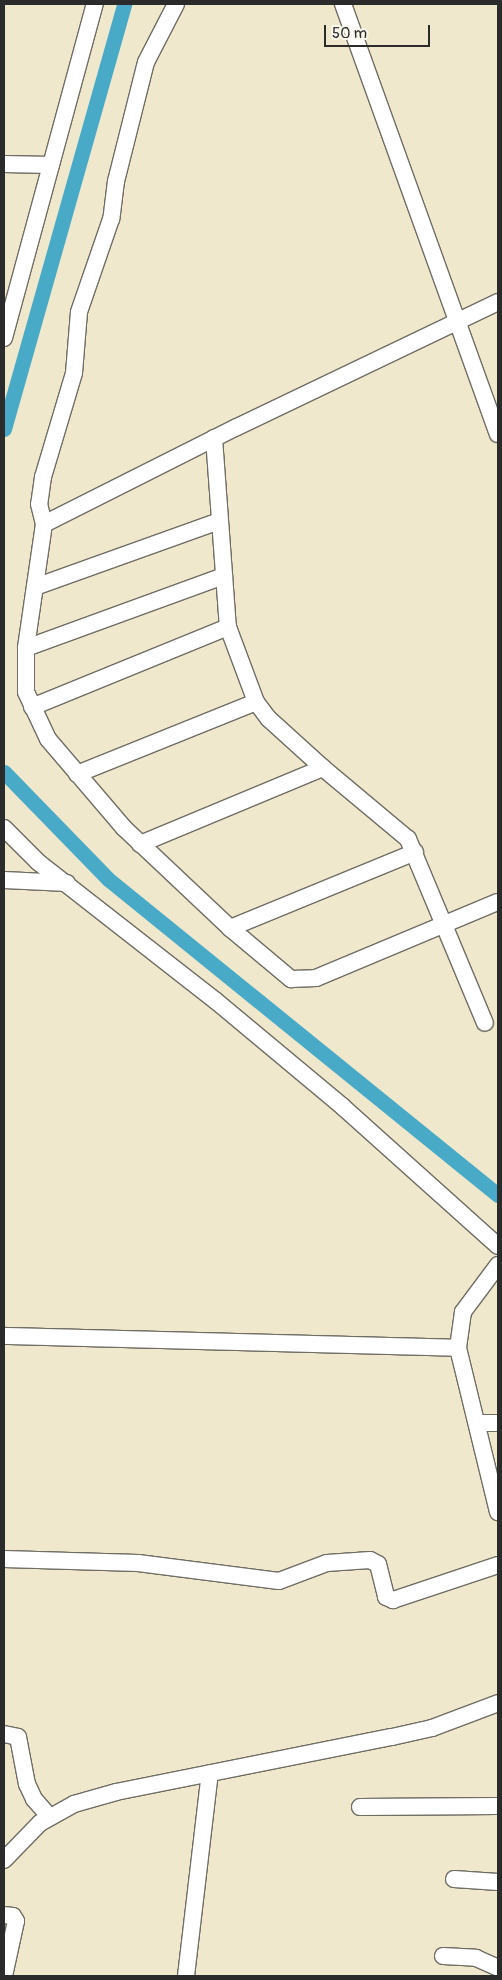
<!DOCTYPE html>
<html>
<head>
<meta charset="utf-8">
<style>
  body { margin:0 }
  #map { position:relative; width:502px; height:1980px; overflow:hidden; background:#efe8cd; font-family:Pangolin,sans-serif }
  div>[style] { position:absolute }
  .canal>* { height:15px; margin:-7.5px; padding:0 7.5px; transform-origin:7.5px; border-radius:7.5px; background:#48aac7 }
  .roads { filter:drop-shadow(1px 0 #706d64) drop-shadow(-1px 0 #706d64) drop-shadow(0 1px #706d64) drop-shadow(0 -1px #706d64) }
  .minor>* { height:16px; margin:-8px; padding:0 8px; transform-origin:8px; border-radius:8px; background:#fff }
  span { translate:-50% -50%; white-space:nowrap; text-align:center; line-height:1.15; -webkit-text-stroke:4px #fbf7ec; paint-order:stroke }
  .frame { position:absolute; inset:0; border:5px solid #2b2b2b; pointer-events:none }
  .scale { position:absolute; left:324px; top:25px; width:106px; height:22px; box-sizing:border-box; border:2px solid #2b2b2b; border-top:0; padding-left:6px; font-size:15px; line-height:18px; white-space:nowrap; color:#2b2b2b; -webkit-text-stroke:4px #fbf7ec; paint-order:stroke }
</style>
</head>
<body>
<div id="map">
  <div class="canal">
    <i style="left:4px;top:429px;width:442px;rotate:-74.2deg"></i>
    <i style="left:4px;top:772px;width:149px;rotate:45.8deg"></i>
    <i style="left:108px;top:879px;width:502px;rotate:39.02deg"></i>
  </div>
  <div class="roads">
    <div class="minor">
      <i style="left:176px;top:4px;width:65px;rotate:117.3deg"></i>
      <i style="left:146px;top:62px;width:123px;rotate:104.1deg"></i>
      <i style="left:116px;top:181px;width:38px;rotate:97deg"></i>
      <i style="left:111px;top:219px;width:98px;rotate:109deg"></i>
      <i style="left:79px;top:312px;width:61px;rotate:94.7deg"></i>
      <i style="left:74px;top:373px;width:109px;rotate:106.6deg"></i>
      <i style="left:43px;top:477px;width:27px;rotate:98deg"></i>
      <i style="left:39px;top:504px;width:21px;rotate:76deg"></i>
      <i style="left:44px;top:524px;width:125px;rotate:98.3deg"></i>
      <i style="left:26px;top:648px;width:44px;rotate:90deg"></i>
      <i style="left:26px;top:692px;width:52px;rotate:64.9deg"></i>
      <i style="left:48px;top:739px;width:117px;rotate:49.5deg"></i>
      <i style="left:124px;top:828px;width:146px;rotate:43.3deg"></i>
      <i style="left:230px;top:928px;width:80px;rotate:39.9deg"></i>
      <i style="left:291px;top:979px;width:25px;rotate:-2deg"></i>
      <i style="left:316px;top:978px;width:197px;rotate:-22.7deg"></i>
      <i style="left:343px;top:4px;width:457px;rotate:70.2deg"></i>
      <i style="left:4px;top:164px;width:47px;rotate:1.2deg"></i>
      <i style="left:4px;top:338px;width:346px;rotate:-74.8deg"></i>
      <i style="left:214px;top:438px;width:190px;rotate:85.8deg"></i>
      <i style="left:228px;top:627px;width:80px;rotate:69.5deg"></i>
      <i style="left:256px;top:702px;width:21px;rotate:53deg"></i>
      <i style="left:269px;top:719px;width:73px;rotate:42.2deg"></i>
      <i style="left:323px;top:768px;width:111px;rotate:39.9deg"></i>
      <i style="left:408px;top:839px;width:199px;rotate:67.3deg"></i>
      <i style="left:44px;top:524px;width:216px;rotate:-26.7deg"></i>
      <i style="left:237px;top:427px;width:289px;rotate:-25.6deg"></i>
      <i style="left:35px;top:587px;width:195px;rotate:-19.7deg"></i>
      <i style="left:26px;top:648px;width:211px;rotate:-20deg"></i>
      <i style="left:32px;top:707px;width:212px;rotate:-22.2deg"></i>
      <i style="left:77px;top:774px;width:193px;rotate:-21.9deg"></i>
      <i style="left:4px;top:828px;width:48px;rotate:45deg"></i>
      <i style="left:38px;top:862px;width:226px;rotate:38deg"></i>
      <i style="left:216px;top:1001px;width:165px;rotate:39.8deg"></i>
      <i style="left:343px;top:1107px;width:208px;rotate:41.9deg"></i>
      <i style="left:140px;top:844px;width:198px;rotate:-22.6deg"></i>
      <i style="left:4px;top:880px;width:63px;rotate:2.7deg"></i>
      <i style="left:230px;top:928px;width:200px;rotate:-22.3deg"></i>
      <i style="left:498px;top:1265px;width:59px;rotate:126.7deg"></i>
      <i style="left:463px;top:1312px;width:36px;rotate:98deg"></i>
      <i style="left:458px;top:1348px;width:169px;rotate:76.3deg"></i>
      <i style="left:4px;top:1336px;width:454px;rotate:1.5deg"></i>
      <i style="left:477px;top:1423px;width:21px"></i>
      <i style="left:4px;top:1559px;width:134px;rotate:1.7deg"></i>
      <i style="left:138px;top:1563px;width:142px;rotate:7.3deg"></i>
      <i style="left:279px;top:1581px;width:51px;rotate:-20.6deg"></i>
      <i style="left:327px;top:1563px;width:43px;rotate:-4deg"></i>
      <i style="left:370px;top:1560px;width:9px;rotate:27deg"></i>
      <i style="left:378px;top:1564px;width:34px;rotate:76deg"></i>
      <i style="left:386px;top:1597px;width:8px;rotate:23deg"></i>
      <i style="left:393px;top:1600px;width:111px;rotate:-18.4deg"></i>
      <i style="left:4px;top:1734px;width:14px;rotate:12deg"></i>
      <i style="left:18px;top:1737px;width:48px;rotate:79.2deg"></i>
      <i style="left:27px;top:1784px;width:17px;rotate:65deg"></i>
      <i style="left:34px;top:1799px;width:23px;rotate:49deg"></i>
      <i style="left:360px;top:1807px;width:138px;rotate:-0.4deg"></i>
      <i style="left:4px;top:1860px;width:52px;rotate:-45.8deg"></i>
      <i style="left:40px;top:1823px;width:39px;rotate:-29deg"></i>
      <i style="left:74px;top:1804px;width:44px;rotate:-15.9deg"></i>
      <i style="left:116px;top:1792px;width:281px;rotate:-11.3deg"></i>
      <i style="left:392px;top:1737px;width:41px;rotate:-12.7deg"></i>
      <i style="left:432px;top:1728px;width:71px;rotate:-20.7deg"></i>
      <i style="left:454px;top:1879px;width:44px;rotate:3.9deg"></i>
      <i style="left:4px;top:1915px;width:9px;rotate:6deg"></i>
      <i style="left:13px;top:1916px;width:6px;rotate:59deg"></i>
      <i style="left:16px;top:1921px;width:56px;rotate:102.3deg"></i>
      <i style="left:443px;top:1956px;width:33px;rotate:3deg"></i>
      <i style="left:476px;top:1958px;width:24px;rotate:24deg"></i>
      <i style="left:186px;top:1976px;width:204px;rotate:-83.3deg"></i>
    </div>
  </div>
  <div class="frame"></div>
  <div class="scale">50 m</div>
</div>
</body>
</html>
